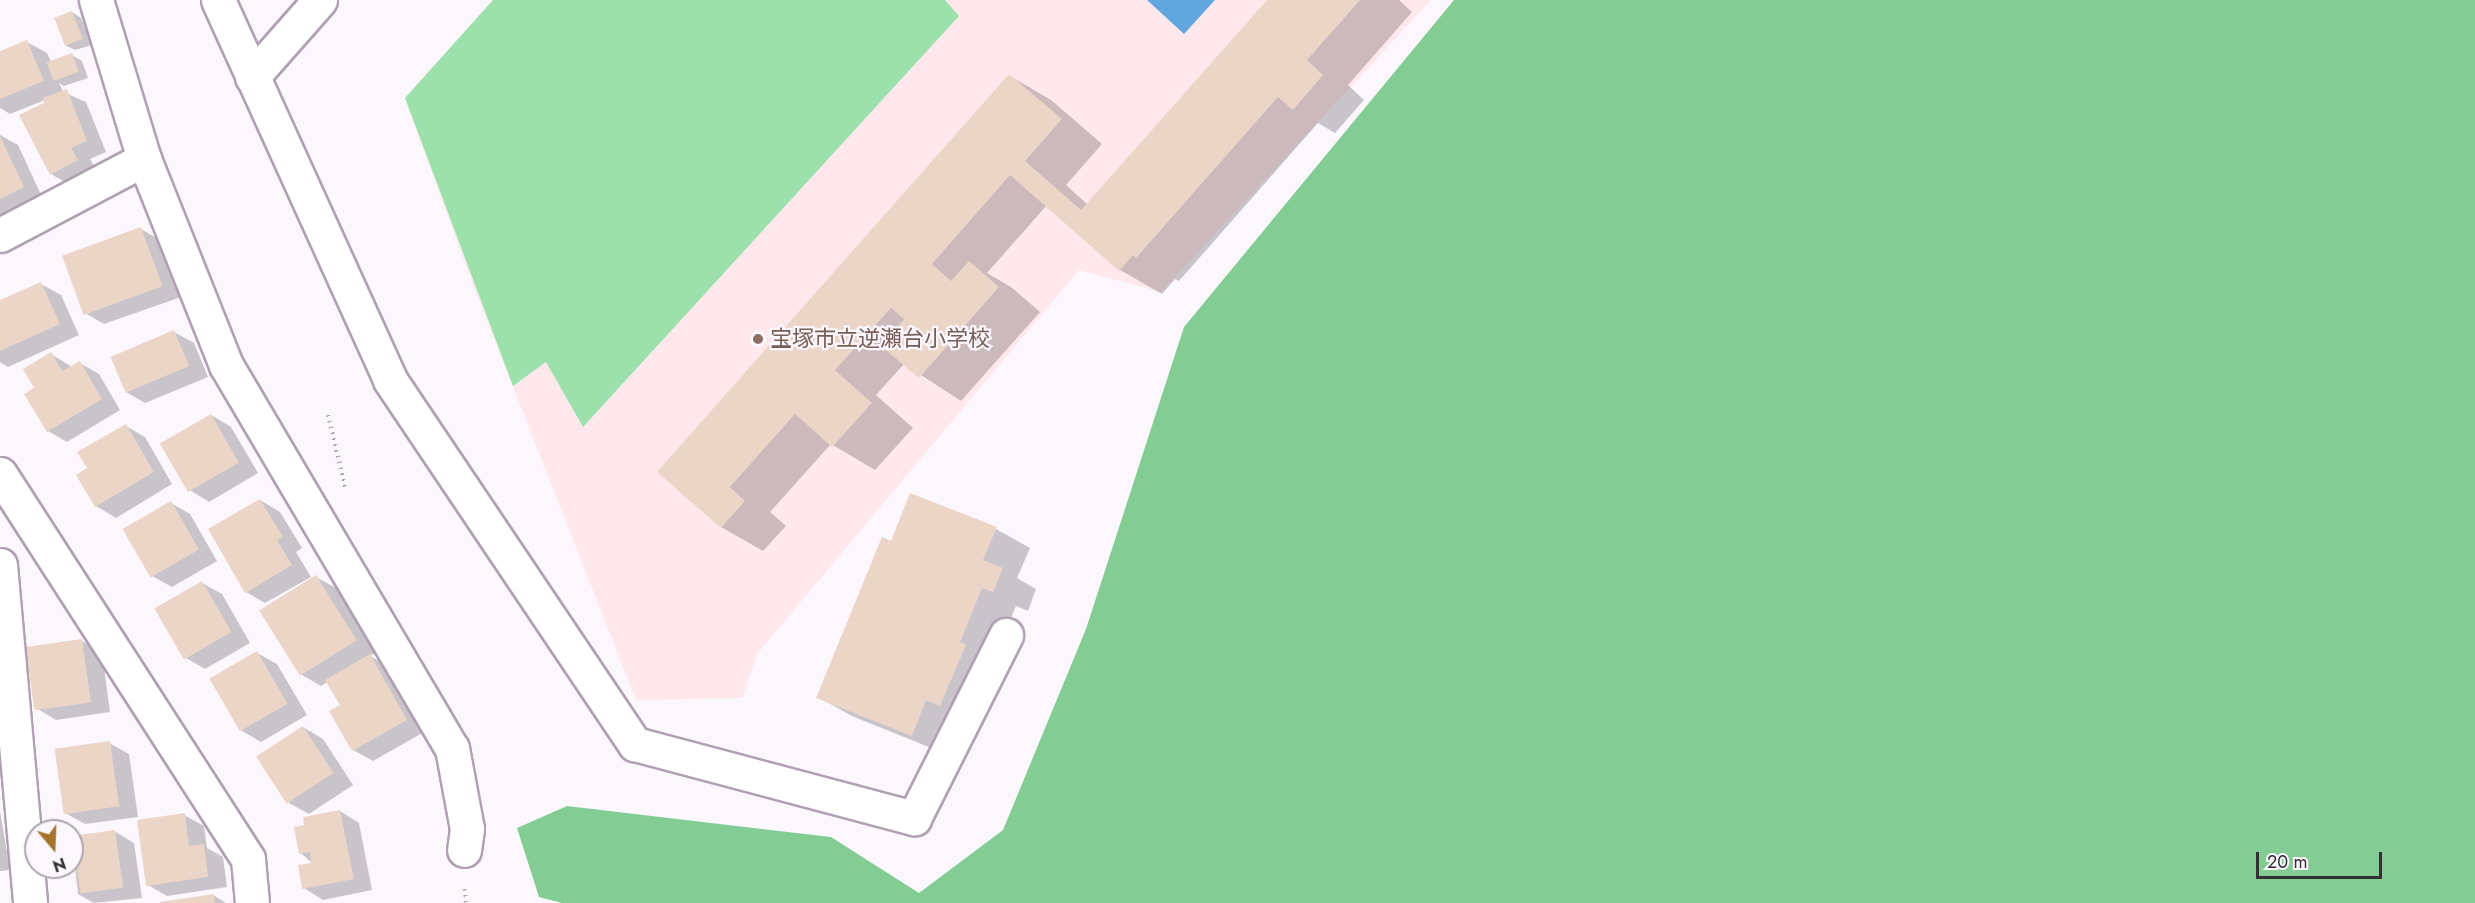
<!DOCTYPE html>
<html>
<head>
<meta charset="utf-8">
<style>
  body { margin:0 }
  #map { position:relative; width:2475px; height:903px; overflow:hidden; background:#fcf6fd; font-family:Jost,"Noto Sans JP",sans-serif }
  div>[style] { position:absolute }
  .education>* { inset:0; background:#fee8ec }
  .green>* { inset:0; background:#9ce0ab }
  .forest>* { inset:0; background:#83cd94 }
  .water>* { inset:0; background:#61a6df }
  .shadow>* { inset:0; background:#0003 }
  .building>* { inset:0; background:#ead5c7; transform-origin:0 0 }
  .path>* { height:4px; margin-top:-2px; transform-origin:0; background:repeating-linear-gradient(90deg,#aca6ad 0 1.5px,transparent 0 6px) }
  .roads { filter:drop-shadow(2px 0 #afa0b2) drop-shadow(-2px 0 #afa0b2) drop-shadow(0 2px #afa0b2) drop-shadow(0 -2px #afa0b2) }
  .street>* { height:33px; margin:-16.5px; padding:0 16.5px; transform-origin:16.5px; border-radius:16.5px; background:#fff }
  .dots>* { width:16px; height:16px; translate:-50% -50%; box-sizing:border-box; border:3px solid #fcf6fd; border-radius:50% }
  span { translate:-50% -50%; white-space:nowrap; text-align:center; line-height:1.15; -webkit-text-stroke:4.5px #fcf6fd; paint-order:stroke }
  .education-label { font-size:22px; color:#785e54 }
  .left { translate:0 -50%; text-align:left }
  .north { position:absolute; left:24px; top:819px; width:60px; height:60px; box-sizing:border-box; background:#fcf6fd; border:2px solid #aca6ad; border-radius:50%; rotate:161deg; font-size:16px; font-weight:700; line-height:24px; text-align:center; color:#352f36 }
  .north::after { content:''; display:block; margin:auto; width:21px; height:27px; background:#a5752a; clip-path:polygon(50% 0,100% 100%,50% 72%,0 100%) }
  .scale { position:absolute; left:2256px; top:852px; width:126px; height:27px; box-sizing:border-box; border:3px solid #352f36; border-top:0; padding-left:8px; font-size:18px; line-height:21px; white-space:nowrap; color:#352f36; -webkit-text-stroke:4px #fcf6fd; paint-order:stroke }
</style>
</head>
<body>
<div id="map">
  <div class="education">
    <i style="clip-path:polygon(493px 0,1431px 0,1161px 292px,1079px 270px,757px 654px,742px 698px,636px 700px,472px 282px,405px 98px)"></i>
  </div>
  <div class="green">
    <i style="clip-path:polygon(493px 0,945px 0,959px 16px,583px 427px,546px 362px,513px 386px,405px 98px)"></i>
  </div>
  <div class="forest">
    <i style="clip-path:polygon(1454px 0,2475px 0,2475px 903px,562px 903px,539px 897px,517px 828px,567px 806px,831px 837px,919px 893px,1003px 830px,1086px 629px,1184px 327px)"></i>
  </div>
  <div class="water">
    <i style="clip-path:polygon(1147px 0,1215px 0,1184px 34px)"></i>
  </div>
  <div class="shadow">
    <i style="clip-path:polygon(1269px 0,1399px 0,1412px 12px,1348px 85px,1364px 100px,1335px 133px,1318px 123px,1179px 281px,1175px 279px,1162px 294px,1120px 270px,1047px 205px,987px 273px,1011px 287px,1040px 312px,961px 401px,904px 364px,876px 395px,913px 428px,875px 470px,831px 444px,770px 512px,786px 526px,763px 551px,721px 527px,660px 472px,1010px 76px,1051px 100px,1102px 144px,1066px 185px,1088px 205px)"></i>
    <i style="clip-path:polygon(72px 12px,81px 18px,92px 45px,75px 50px,65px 45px)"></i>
    <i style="clip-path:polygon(27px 42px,47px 53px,51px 62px,72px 55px,82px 61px,88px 78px,64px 86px,59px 83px,63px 92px,86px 102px,106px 152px,90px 159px,97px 171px,70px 185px,51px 174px,45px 100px,10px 114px,0 108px,0 52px)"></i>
    <i style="clip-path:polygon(0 135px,18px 145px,43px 199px,0 219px)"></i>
    <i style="clip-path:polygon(141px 229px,160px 240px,181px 297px,104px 324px,85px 313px)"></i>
    <i style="clip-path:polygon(41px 284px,61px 295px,79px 335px,8px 367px,0 362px,0 302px)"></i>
    <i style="clip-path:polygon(174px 332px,194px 343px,208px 377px,145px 403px,126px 392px)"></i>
    <i style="clip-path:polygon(51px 354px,72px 367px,80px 363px,99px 374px,120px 410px,67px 442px,48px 431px,36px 389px)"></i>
    <i style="clip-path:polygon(211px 415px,231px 427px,258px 473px,209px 502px,190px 490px)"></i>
    <i style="clip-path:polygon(126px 426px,145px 437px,172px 484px,116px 518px,96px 506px,78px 475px,89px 469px)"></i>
    <i style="clip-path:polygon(260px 500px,280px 512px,302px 548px,296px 552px,311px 577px,265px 603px,246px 592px)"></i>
    <i style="clip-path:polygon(171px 503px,190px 514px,217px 561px,172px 587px,152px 576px)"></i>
    <i style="clip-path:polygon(996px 529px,1030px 548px,1017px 578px,1036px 589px,1028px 611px,1016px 606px,993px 662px,946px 754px,852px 716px,818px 697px,892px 543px)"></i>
    <i style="clip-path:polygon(316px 577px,336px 588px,376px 652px,370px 656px,390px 667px,426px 731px,373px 761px,353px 750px,342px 705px,328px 682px,321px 686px,302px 675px)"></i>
    <i style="clip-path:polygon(202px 583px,222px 594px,250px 643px,205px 669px,186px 658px)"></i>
    <i style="clip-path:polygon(82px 641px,102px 652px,110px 712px,56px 720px,36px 708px)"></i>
    <i style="clip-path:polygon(257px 653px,277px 664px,307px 715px,261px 742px,242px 731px)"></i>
    <i style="clip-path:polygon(303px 727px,323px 739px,353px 785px,309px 814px,289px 803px)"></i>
    <i style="clip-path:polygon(109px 743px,129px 754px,138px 817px,85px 824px,65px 813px)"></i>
    <i style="clip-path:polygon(0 811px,10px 870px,0 871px)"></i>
    <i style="clip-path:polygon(340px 811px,359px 823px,372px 890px,323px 900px,304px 888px,313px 864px,301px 853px)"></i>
    <i style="clip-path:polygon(184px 815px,204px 826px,207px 848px,223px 857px,227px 887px,167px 896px,148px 885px)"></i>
    <i style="clip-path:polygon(114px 831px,134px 843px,142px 898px,94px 903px,78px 894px,72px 837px)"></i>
    <i style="clip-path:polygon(213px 895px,226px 903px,161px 903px)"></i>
  </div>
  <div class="building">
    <i style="clip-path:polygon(1267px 0,1360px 0,1307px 60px,1323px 75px,1293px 110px,1278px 97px,1136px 258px,1133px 255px,1119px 271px,1010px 175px,932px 264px,951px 281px,969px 261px,999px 287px,919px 378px,881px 346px,904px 319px,891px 308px,835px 370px,872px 403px,832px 447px,795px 414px,730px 487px,745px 501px,721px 528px,657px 472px,1009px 74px,1062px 119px,1025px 161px,1081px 210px)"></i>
    <i style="left:72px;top:11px;width:30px;height:19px;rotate:69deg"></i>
    <i style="clip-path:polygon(27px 40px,44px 81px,0 99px,0 51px)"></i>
    <i style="left:72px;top:53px;width:20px;height:27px;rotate:70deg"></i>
    <i style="clip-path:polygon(67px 89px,87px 141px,71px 148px,78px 160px,50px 175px,19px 115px,44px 103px,43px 98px)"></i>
    <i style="clip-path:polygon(0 136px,24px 187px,0 199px)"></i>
    <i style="left:141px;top:227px;width:63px;height:84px;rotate:70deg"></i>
    <i style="clip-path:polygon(41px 282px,60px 324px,0 351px,0 300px)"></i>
    <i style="left:174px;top:330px;width:39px;height:69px;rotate:67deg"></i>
    <i style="clip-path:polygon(51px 352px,62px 371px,80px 361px,102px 399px,47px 432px,24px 394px,34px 388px,23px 369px)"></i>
    <i style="left:211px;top:414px;width:56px;height:59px;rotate:60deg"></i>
    <i style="clip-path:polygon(126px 424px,154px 472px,95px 507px,76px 475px,87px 468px,77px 452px)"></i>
    <i style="clip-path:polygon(910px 493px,997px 527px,983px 560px,1003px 568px,993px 592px,982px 588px,960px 642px,966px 645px,940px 706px,926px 700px,912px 736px,816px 698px,882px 537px,891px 541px)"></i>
    <i style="clip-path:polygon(260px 499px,283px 537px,277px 540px,292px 565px,245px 593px,208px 529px)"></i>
    <i style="left:171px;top:501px;width:56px;height:56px;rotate:60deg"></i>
    <i style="left:316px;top:575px;width:77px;height:67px;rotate:58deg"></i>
    <i style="left:202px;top:581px;width:59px;height:55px;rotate:60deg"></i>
    <i style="left:82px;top:639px;width:64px;height:57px;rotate:82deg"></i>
    <i style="left:257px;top:651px;width:61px;height:55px;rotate:60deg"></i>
    <i style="clip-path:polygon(370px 654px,407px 720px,352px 751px,329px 711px,340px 705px,325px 680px)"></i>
    <i style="left:303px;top:726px;width:56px;height:56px;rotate:57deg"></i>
    <i style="left:110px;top:741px;width:66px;height:56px;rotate:82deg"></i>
    <i style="clip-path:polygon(340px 810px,354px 879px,302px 889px,298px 865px,311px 863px,310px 852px,299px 854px,294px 827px,304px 825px,303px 817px)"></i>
    <i style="clip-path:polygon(185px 813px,189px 846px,204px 844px,208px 877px,146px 886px,137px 820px)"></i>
    <i style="left:115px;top:830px;width:58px;height:43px;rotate:82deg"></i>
    <i style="clip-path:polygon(214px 894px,215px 903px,160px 903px,160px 902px)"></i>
  </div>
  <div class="path">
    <i style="left:328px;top:415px;width:74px;rotate:76.7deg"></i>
    <i style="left:465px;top:889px;width:14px;rotate:86deg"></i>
  </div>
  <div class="roads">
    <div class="street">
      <i style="left:96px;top:0;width:166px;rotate:73.2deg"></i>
      <i style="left:144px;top:159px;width:222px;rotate:68.3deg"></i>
      <i style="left:226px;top:365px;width:445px;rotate:59.5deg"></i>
      <i style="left:452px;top:748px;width:82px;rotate:79.5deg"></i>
      <i style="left:467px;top:829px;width:21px;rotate:98deg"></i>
      <i style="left:218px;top:0;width:417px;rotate:65.6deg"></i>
      <i style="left:390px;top:380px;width:439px;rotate:56.1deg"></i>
      <i style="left:635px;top:744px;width:289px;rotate:14.9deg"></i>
      <i style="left:914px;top:818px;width:205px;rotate:-63.3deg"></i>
      <i style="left:252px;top:77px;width:103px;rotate:-48.6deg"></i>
      <i style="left:0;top:235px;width:163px;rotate:-27.8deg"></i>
      <i style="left:0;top:474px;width:458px;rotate:57.2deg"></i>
      <i style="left:248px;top:859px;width:44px;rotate:84.8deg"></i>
      <i style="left:0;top:565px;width:339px;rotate:84.9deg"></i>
    </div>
  </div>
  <div class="dots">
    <i style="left:758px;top:339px;background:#8d6e63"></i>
  </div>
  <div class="education-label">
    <span class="left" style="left:770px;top:339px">宝塚市立逆瀬台小学校</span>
  </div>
  <div class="north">N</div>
  <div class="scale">20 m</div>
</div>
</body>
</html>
